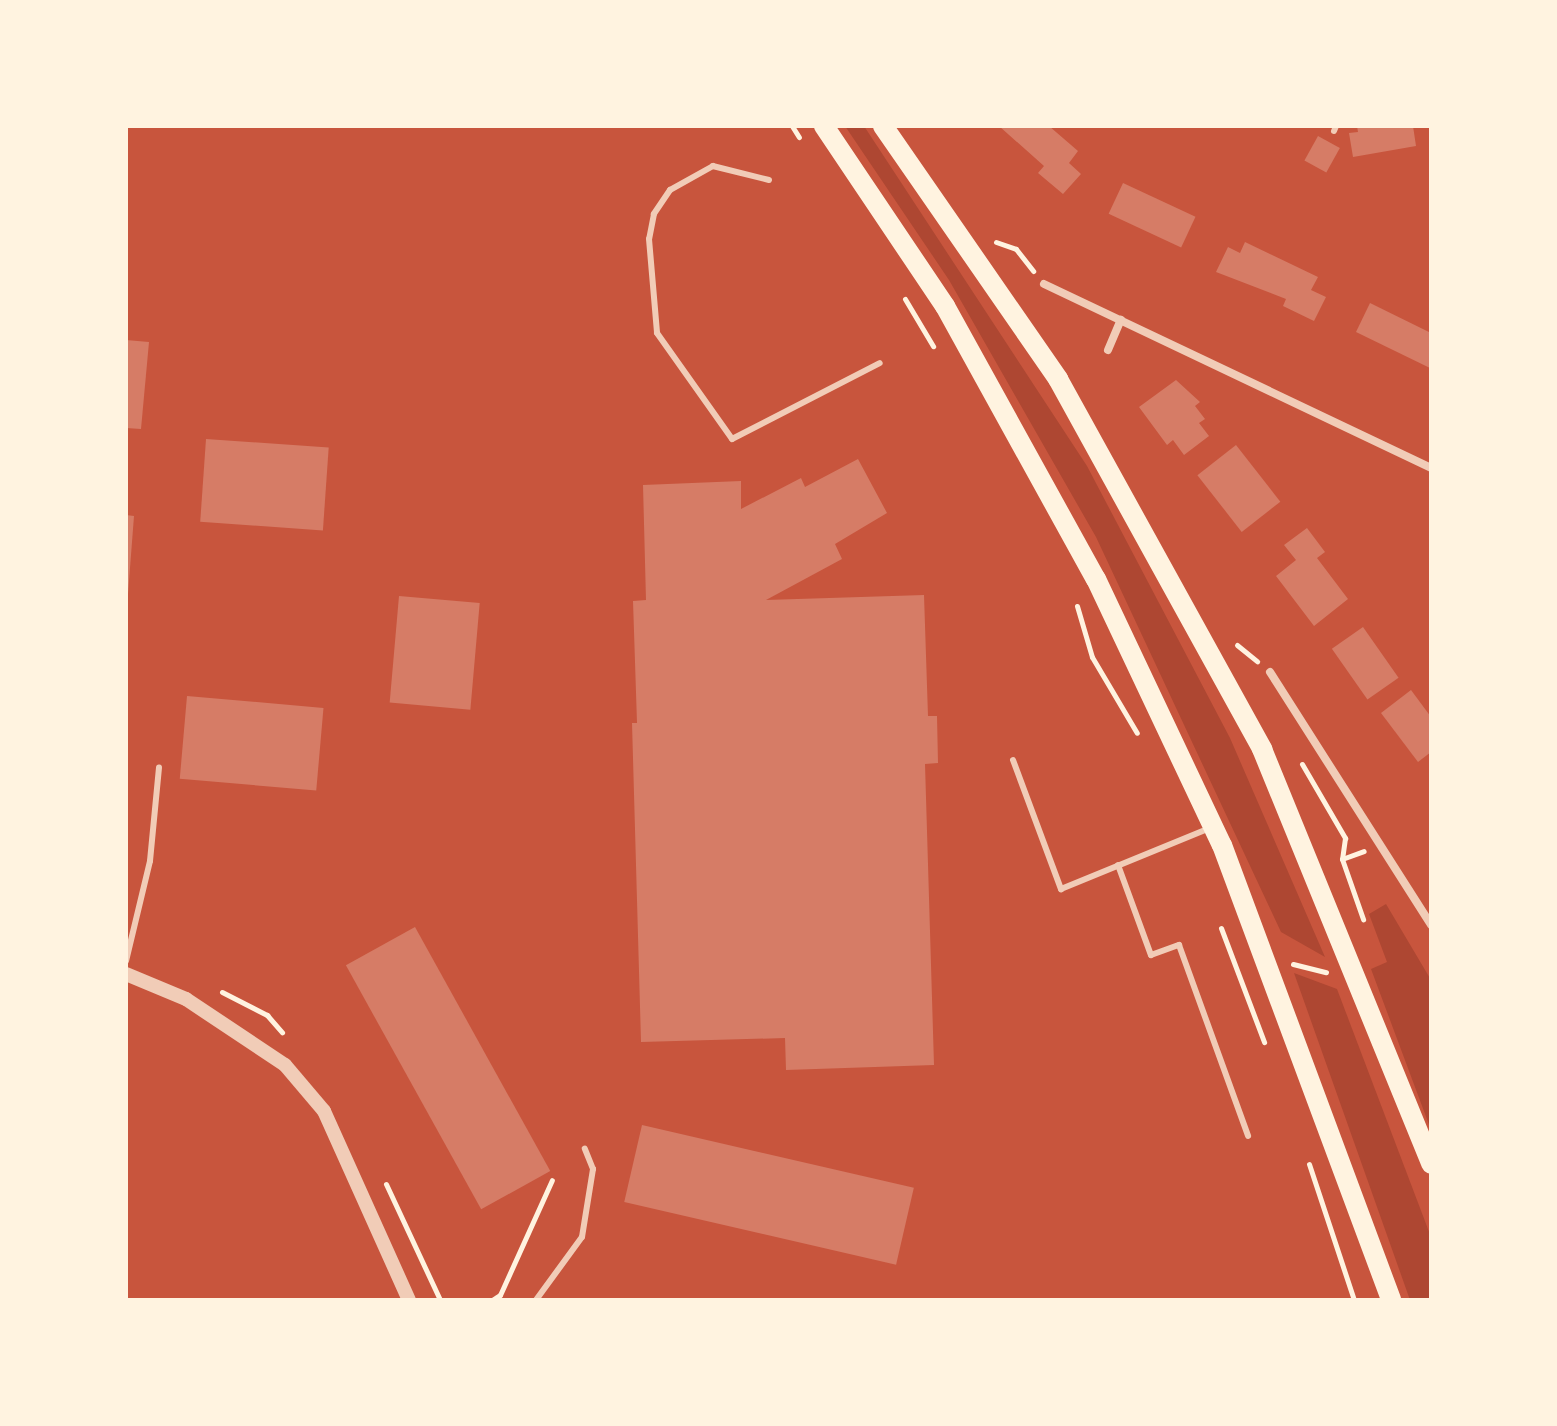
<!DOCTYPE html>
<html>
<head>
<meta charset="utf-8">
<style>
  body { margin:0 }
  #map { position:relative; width:1557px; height:1426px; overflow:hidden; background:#c8553d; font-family:"Exo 2",sans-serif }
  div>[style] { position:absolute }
  .green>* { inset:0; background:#ae4732 }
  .building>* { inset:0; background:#d67c66; transform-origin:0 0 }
  .path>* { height:5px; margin:-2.5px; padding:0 2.5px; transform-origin:2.5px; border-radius:2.5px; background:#fff3e0 }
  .service>* { height:6px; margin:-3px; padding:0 3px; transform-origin:3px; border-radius:3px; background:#f1ccb7 }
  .minor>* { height:8px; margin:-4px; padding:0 4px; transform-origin:4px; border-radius:4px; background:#f1ccb7 }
  .tertiary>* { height:14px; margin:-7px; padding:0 7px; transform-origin:7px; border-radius:7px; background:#f1ccb7 }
  .primary>* { height:20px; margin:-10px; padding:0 10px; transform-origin:10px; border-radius:10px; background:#fff3e0 }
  span { translate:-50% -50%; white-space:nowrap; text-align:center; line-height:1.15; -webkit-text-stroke:7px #fff3e0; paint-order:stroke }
  .frame { position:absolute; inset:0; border:128px solid #fff3e0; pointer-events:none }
</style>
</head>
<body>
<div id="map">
  <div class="green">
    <i style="clip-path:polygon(845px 126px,864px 126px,1087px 466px,1230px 738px,1325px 957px,1281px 932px,1096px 537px,949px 280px)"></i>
    <i style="clip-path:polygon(1386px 904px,1431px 980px,1431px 1130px,1371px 969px,1387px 962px,1369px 914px)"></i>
    <i style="clip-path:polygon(1294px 973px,1337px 989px,1431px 1237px,1431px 1300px,1410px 1300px)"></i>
  </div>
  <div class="building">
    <i style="clip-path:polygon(999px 126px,1049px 126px,1078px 151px,1069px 163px,1081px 174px,1063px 194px,1038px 173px,1044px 166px)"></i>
    <i style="clip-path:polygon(1357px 126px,1413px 126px,1416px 146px,1353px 157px,1349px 133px,1358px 132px)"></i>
    <i style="left:1318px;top:136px;width:25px;height:28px;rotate:29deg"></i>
    <i style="left:1123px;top:183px;width:80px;height:34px;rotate:25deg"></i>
    <i style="clip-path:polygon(1245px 242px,1318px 277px,1311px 290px,1326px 297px,1314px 321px,1283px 306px,1286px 299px,1216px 272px,1228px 247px,1240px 253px)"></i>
    <i style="clip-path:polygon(1370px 303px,1431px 333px,1430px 368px,1356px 332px)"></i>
    <i style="clip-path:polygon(126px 340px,149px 342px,141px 429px,126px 428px)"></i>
    <i style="clip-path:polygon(1176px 380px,1200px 402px,1195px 406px,1205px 419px,1199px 423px,1209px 436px,1184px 455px,1173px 440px,1167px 445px,1139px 407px)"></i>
    <i style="left:206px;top:439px;width:123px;height:83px;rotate:4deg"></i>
    <i style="left:1236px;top:445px;width:72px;height:49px;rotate:52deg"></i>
    <i style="clip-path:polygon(858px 459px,887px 513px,835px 544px,842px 559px,766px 600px,924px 595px,928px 716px,937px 716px,938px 763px,925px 764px,934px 1065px,786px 1070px,785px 1038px,641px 1042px,632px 723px,637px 723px,633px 601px,646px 600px,643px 485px,741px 481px,741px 509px,801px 478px,805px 487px)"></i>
    <i style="clip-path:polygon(126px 515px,134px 516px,128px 594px,126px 594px)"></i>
    <i style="clip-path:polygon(1307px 528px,1325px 552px,1317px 558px,1348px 599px,1314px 626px,1276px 576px,1296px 560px,1284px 545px)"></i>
    <i style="left:399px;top:596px;width:81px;height:107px;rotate:5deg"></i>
    <i style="left:1363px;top:627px;width:62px;height:38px;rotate:55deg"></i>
    <i style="clip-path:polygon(1411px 690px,1431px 717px,1431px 752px,1418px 762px,1381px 713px)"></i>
    <i style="left:187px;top:696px;width:137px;height:83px;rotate:5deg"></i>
    <i style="left:415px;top:927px;width:279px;height:79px;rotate:61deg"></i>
    <i style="left:642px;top:1125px;width:279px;height:79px;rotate:13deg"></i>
  </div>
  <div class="path">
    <i style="left:792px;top:126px;width:13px;rotate:58deg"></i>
    <i style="left:996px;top:242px;width:21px;rotate:19deg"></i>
    <i style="left:1016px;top:249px;width:28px;rotate:52deg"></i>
    <i style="left:905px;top:299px;width:55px;rotate:59.2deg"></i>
    <i style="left:1077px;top:606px;width:53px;rotate:73.6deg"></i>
    <i style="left:1092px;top:657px;width:88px;rotate:59.4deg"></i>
    <i style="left:1237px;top:645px;width:26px;rotate:39deg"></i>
    <i style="left:1302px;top:764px;width:86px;rotate:59.8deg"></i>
    <i style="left:1345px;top:838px;width:21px;rotate:98deg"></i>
    <i style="left:1342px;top:859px;width:64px;rotate:70.7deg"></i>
    <i style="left:1342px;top:859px;width:23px;rotate:-20deg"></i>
    <i style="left:1221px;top:928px;width:122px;rotate:69.3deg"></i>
    <i style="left:1293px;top:964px;width:34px;rotate:14deg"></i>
    <i style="left:222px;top:992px;width:51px;rotate:27.1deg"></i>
    <i style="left:267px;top:1015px;width:23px;rotate:49deg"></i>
    <i style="left:1309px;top:1164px;width:143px;rotate:71.7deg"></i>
    <i style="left:386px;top:1184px;width:128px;rotate:65deg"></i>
    <i style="left:492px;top:1300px;width:9px;rotate:-32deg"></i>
    <i style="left:500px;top:1295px;width:126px;rotate:-65.7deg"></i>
  </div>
  <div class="service">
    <i style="left:1334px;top:131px;width:5px;rotate:-68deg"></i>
    <i style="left:769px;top:180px;width:58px;rotate:-166deg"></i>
    <i style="left:713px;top:166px;width:49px;rotate:150.8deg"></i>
    <i style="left:670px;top:190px;width:29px;rotate:124deg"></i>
    <i style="left:654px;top:214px;width:25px;rotate:101deg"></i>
    <i style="left:649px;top:239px;width:94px;rotate:85.1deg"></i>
    <i style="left:657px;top:333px;width:130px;rotate:54.7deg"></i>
    <i style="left:732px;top:439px;width:166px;rotate:-27.2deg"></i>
    <i style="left:1013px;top:760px;width:138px;rotate:69.6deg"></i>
    <i style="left:1061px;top:889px;width:161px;rotate:-22.3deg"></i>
    <i style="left:1118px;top:865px;width:96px;rotate:69.9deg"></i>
    <i style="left:1151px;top:955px;width:30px;rotate:-20deg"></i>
    <i style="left:1179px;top:945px;width:203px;rotate:70.1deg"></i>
    <i style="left:126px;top:961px;width:103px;rotate:-76.5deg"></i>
    <i style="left:150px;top:861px;width:94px;rotate:-84.5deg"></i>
    <i style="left:536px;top:1300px;width:78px;rotate:-53.9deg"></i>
    <i style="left:582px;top:1237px;width:69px;rotate:-80.8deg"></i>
    <i style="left:593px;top:1169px;width:22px;rotate:-112deg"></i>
  </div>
  <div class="minor">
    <i style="left:1044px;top:284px;width:429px;rotate:25.4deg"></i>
    <i style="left:1108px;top:350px;width:33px;rotate:-67deg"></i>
    <i style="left:1270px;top:672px;width:300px;rotate:57.5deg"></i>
  </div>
  <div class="tertiary">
    <i style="left:126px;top:974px;width:65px;rotate:22.6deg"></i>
    <i style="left:186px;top:999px;width:119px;rotate:33.7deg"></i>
    <i style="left:285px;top:1065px;width:60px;rotate:49.7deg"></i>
    <i style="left:324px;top:1111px;width:207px;rotate:65.8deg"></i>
  </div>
  <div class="primary">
    <i style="left:824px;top:126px;width:217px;rotate:56.1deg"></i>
    <i style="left:945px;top:306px;width:312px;rotate:61.1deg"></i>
    <i style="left:1096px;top:579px;width:294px;rotate:64.7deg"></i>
    <i style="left:1222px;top:845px;width:485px;rotate:69.6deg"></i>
    <i style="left:883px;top:126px;width:308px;rotate:55.3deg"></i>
    <i style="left:1058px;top:379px;width:423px;rotate:61.1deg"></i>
    <i style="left:1262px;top:749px;width:448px;rotate:67.8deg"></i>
  </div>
  <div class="frame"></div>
</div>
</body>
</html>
